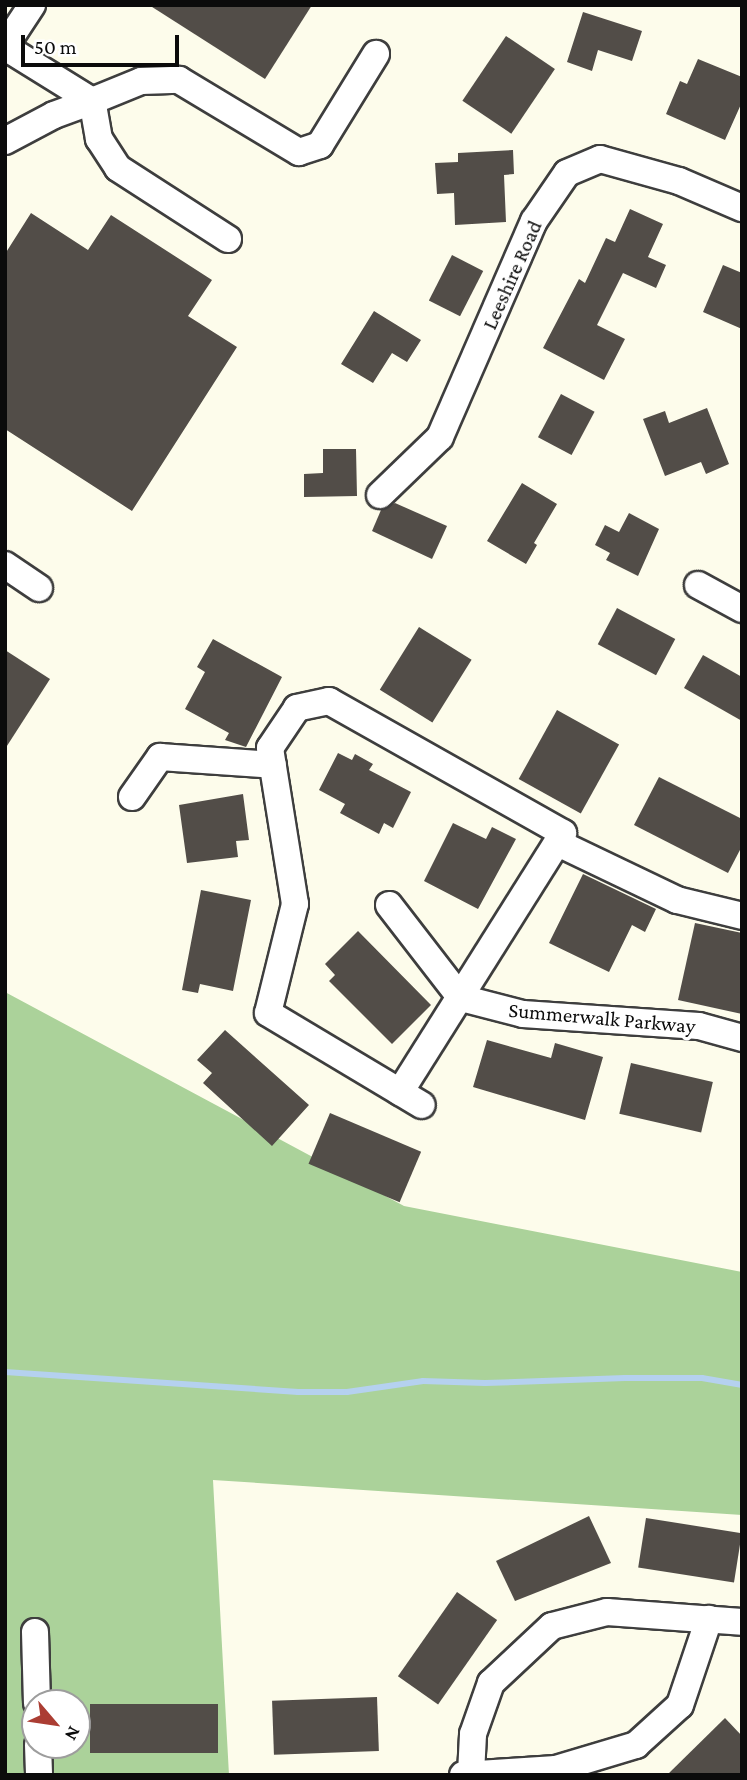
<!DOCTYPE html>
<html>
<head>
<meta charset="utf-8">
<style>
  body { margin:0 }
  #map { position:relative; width:747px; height:1780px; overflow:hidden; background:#fdfceb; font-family:"Crimson Pro",serif }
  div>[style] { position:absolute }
  .forest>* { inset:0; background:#abd29a }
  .stream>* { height:6px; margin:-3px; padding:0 3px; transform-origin:3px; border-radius:3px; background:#b5d1ef }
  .building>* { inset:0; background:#524d48; transform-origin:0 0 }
  .roads { filter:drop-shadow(2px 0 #3e3e3e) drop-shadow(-2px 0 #3e3e3e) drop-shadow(0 2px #3e3e3e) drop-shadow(0 -2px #3e3e3e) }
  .minor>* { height:26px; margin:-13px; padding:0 13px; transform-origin:13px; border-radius:13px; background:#fff }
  span { translate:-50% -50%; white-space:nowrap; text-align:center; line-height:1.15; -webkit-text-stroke:7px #fff; paint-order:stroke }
  .street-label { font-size:21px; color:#0b0b0b }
  .frame { position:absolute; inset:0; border:7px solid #0b0b0b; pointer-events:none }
  .north { position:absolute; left:21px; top:1689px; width:70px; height:70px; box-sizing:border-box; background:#fff; border:2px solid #9d9d9d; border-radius:50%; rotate:119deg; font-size:19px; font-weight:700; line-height:28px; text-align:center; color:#0b0b0b }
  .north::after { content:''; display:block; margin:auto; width:24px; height:32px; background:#ab3d33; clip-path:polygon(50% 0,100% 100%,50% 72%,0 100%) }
  .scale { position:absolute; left:21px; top:35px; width:158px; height:32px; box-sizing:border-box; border:4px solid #0b0b0b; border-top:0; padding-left:9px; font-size:21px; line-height:24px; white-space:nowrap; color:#0b0b0b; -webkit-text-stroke:5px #fff; paint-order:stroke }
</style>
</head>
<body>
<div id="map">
  <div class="forest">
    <i style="clip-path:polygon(evenodd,5px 992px,404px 1206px,742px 1272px,742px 1515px,213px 1480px,229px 1775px,5px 1775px,5px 992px,35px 1703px,77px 1703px,77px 1745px,35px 1745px,35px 1703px)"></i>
  </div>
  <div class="stream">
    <i style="left:5px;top:1372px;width:294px;rotate:3.9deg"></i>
    <i style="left:298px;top:1392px;width:49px"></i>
    <i style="left:347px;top:1392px;width:77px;rotate:-8.2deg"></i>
    <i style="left:423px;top:1381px;width:62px;rotate:1.8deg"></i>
    <i style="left:485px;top:1383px;width:140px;rotate:-2deg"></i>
    <i style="left:625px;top:1378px;width:77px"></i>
    <i style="left:702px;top:1378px;width:41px;rotate:9.9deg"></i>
  </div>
  <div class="building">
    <i style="clip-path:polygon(149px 5px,312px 5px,265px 79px)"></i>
    <i style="clip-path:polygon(583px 12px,642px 31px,632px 61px,598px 50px,592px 71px,567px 62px)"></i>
    <i style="left:506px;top:36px;width:59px;height:78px;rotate:34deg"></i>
    <i style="clip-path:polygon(698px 59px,742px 77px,742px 102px,725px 140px,666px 114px,680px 81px,687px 84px)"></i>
    <i style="clip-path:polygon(513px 150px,514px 174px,504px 175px,506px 222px,455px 225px,454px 193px,437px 194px,435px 163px,458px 162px,458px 153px)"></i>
    <i style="clip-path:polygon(630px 209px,663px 224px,648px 257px,666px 265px,656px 288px,623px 273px,597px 325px,625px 339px,604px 380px,543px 348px,579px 279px,585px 283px,606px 238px,615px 242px)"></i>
    <i style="clip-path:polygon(31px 213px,88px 250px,111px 215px,212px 280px,188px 316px,237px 347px,132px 511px,5px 429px,5px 254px)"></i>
    <i style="left:452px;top:255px;width:35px;height:51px;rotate:27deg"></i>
    <i style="clip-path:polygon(723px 265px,742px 273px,742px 329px,703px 312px)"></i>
    <i style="clip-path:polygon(374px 311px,421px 340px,407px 362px,392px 353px,373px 383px,341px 364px)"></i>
    <i style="left:561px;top:394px;width:38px;height:49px;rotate:28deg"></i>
    <i style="clip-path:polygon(707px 408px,729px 464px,706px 474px,701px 462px,665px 476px,643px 419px,665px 411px,669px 423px)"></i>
    <i style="clip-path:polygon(323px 449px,356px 449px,357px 496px,304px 497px,304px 474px,323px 473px)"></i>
    <i style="clip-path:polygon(522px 483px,557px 504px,534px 543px,537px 545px,526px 564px,487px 541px)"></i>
    <i style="clip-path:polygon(395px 503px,447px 526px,432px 559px,372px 531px,381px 510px)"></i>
    <i style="clip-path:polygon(629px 513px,659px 529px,638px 576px,606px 560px,610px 553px,595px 545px,605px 525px,619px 532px)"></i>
    <i style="left:617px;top:608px;width:66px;height:41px;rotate:28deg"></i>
    <i style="left:419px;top:627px;width:62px;height:74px;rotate:32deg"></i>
    <i style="clip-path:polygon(213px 639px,282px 677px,246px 747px,225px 740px,229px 733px,185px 709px,205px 672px,197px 667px)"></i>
    <i style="clip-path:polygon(5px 650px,50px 679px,5px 749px)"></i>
    <i style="clip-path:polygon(703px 655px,742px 677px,742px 721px,684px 688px)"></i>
    <i style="left:557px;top:710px;width:71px;height:79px;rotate:29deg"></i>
    <i style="clip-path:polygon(338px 753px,352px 760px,355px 754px,373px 764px,369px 770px,411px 792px,393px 828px,384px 823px,379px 834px,340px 813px,345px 804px,319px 790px)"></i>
    <i style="clip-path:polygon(659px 777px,742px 819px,742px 846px,728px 873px,634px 825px)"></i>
    <i style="clip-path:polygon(243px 794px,249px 840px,236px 841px,238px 857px,187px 863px,179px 805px)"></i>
    <i style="clip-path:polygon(453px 823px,486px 839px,492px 827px,516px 839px,478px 909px,424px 881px)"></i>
    <i style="clip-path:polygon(583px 874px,656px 909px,645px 932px,632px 925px,609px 972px,549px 943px)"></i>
    <i style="clip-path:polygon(201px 890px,251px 900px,233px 991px,200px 984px,198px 993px,182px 990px)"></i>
    <i style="clip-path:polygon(695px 923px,742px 933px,742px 1014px,678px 1000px)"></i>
    <i style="clip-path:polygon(358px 931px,431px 1005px,392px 1044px,329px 981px,335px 975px,325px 964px)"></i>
    <i style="clip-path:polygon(225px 1030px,309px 1105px,272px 1146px,203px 1083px,212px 1073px,197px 1060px)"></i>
    <i style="clip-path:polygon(487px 1040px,551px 1058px,555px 1043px,603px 1057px,585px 1120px,473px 1087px)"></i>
    <i style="left:631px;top:1063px;width:84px;height:52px;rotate:13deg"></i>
    <i style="left:330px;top:1113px;width:99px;height:55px;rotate:23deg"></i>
    <i style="clip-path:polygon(589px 1516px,611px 1563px,515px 1601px,496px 1561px)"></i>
    <i style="left:646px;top:1518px;width:97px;height:50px;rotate:9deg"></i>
    <i style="left:457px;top:1592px;width:49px;height:103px;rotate:35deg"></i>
    <i style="left:377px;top:1697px;width:54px;height:105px;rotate:88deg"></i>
    <i style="left:90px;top:1704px;width:128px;height:49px"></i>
    <i style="clip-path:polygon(725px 1718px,742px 1736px,742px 1775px,667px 1775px)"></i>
  </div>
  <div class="roads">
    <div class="minor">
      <i style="left:5px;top:46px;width:49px;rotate:-56.6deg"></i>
      <i style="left:5px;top:47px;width:102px;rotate:31.8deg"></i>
      <i style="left:5px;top:141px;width:55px;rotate:-28deg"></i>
      <i style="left:54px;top:115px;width:40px;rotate:-20.2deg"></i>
      <i style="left:228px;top:239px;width:131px;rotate:-147.2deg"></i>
      <i style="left:118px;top:168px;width:35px;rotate:-123deg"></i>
      <i style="left:99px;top:139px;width:39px;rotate:-100deg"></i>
      <i style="left:92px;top:101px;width:53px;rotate:-22.2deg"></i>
      <i style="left:141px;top:81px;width:38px;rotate:-2deg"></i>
      <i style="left:179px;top:80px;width:140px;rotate:31deg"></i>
      <i style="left:299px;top:152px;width:22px;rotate:-18deg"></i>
      <i style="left:320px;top:145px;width:107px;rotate:-58.4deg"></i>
      <i style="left:380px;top:495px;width:83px;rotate:-44deg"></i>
      <i style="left:440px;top:437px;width:236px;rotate:-66.5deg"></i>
      <i style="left:534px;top:221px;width:58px;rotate:-55.5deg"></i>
      <i style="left:567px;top:173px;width:36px;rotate:-23deg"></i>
      <i style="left:600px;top:159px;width:82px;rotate:15.6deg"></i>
      <i style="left:679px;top:181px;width:69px;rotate:23.2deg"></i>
      <i style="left:5px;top:565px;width:41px;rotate:34.1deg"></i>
      <i style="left:698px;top:585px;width:50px;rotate:28.6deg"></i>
      <i style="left:132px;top:797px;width:49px;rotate:-55deg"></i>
      <i style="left:160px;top:757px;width:113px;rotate:4deg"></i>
      <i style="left:558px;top:843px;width:132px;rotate:25.6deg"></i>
      <i style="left:677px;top:900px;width:67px;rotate:13.8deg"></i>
      <i style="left:389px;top:905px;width:118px;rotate:52.3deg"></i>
      <i style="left:461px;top:998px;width:64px;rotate:14.5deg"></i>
      <i style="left:523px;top:1014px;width:176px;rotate:3.9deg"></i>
      <i style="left:699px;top:1026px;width:45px;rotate:15.6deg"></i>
      <i style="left:400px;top:1092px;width:306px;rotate:-57.8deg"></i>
      <i style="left:563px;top:833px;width:269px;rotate:-150.6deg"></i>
      <i style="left:329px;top:701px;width:33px;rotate:168deg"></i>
      <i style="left:297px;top:708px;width:48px;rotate:124deg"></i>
      <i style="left:270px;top:748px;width:158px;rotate:80.9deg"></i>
      <i style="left:295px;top:904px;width:112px;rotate:103.9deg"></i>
      <i style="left:268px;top:1013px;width:179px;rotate:30.9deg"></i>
      <i style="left:35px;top:1632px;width:71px;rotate:88.4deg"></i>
      <i style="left:38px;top:1745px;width:30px;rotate:88deg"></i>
      <i style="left:471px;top:1774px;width:40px;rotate:-87.1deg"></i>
      <i style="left:473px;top:1734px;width:54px;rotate:-70.6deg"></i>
      <i style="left:491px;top:1683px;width:83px;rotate:-43.1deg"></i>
      <i style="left:552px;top:1626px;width:57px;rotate:-14.3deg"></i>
      <i style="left:607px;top:1612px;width:135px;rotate:4.2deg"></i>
      <i style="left:463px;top:1775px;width:93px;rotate:-3.7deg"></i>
      <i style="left:556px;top:1769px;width:84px;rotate:-16.7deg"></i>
      <i style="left:636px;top:1745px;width:59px;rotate:-42.3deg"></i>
      <i style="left:680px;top:1705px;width:91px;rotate:-71.4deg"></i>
    </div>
  </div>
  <div class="street-label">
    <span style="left:512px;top:275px;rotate:-66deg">Leeshire Road</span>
    <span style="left:602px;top:1018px;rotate:5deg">Summerwalk Parkway</span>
  </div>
  <div class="frame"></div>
  <div class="north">N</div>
  <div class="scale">50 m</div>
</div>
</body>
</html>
